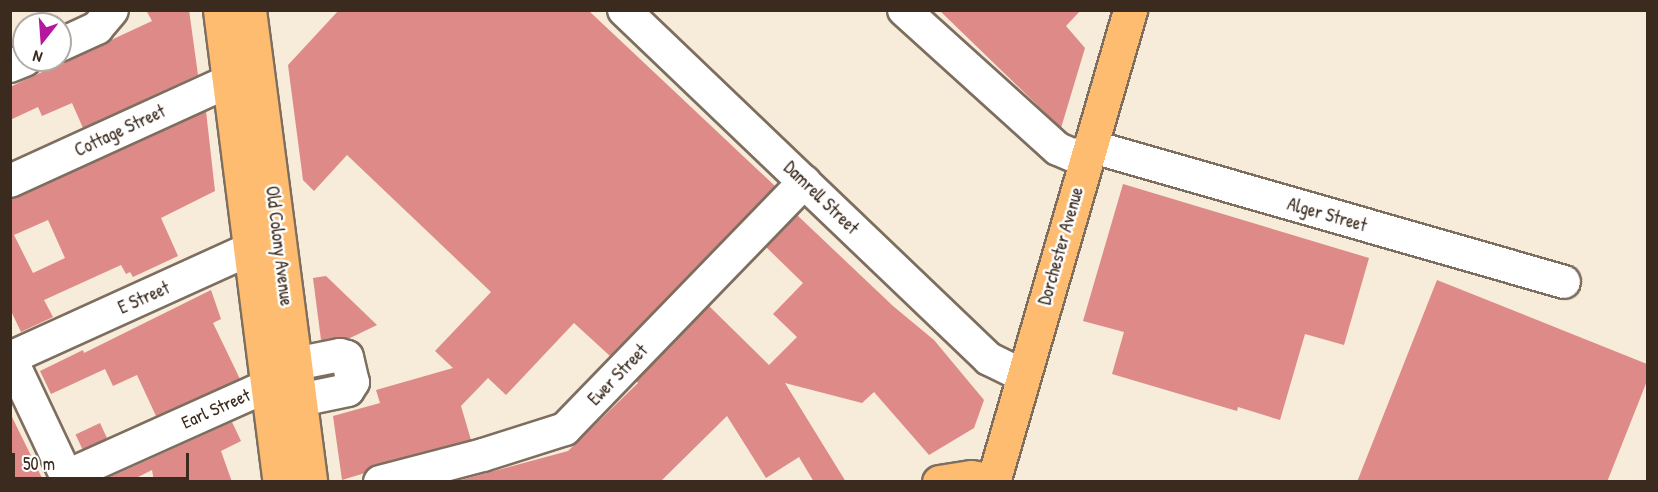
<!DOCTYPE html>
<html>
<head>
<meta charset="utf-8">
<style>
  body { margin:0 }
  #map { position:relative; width:1658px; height:492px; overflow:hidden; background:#f7ebd9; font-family:"Patrick Hand",sans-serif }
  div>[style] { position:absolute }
  .building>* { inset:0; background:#de8a88; transform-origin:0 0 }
  .roads { filter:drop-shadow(2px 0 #7d6e5f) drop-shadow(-2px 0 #7d6e5f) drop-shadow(0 2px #7d6e5f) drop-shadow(0 -2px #7d6e5f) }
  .minor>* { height:32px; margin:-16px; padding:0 16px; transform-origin:16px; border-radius:16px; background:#fff }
  .major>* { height:33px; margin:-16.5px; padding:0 16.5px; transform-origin:16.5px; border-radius:16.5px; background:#febc70 }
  span { translate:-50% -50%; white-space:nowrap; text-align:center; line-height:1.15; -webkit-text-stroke:5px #fff; paint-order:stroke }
  .street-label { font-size:18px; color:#3b2a1e }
  .frame { position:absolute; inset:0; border:12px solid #3b2a1e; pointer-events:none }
  .north { position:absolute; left:12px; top:12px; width:60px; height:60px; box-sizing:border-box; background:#fff; border:2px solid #b1aaa5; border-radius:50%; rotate:197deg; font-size:16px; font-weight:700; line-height:24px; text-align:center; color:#3b2a1e }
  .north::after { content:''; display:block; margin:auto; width:21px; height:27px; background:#b5179e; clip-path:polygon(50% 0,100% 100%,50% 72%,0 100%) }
  .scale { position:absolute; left:12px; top:453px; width:177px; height:27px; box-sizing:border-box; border:3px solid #3b2a1e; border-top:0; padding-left:8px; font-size:18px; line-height:21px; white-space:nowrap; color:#3b2a1e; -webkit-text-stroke:4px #fff; paint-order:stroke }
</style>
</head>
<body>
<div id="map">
  <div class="building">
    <i style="clip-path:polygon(146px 10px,189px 10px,198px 75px,83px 128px,72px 103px,42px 116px,38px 107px,10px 120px,10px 87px,152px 21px)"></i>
    <i style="clip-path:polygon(339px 10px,588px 10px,775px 186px,610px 356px,574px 323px,506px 395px,488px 378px,461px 406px,471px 440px,375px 465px,365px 473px,342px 480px,333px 416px,380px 403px,376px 390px,453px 368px,435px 351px,491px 292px,347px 155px,314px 191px,303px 180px,288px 65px)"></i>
    <i style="clip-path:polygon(939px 10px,1081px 10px,1066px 26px,1085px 48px,1061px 128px)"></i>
    <i style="clip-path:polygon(evenodd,206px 111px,215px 191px,161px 218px,178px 256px,133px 277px,130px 272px,126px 274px,121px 265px,44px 300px,53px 317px,21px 332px,10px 309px,10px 199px,206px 111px,48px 220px,65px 258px,33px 273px,14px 235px,48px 220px)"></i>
    <i style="clip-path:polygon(1123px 184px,1369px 258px,1344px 345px,1305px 334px,1280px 420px,1238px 407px,1237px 411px,1112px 374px,1124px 332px,1083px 321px)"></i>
    <i style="clip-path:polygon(797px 215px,893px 306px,934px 340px,984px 400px,974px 428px,929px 455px,874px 392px,862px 403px,785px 383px,846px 482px,814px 482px,799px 457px,766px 478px,727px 416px,660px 482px,453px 482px,568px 451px,638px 383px,636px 381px,709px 306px,769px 365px,797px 337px,773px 314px,803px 283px,766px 247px)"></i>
    <i style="clip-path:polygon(326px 276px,377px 325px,348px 339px,321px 340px,313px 278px)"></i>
    <i style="clip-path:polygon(1437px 280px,1647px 364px,1647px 381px,1607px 482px,1357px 482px)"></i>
    <i style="clip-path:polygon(211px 290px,221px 319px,213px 323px,240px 379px,156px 416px,137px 375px,113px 386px,105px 369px,51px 394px,40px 371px,83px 350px,84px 353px)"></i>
    <i style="clip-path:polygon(10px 413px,44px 482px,10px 482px)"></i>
    <i style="clip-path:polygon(232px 422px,241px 441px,221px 451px,232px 482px,154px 482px,152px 470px,128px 482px,99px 482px)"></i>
    <i style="left:100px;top:423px;width:17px;height:27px;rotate:65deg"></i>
  </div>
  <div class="roads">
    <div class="minor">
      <i style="left:624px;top:10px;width:505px;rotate:43.72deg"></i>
      <i style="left:989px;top:359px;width:39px;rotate:26deg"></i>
      <i style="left:904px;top:10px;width:207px;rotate:42.1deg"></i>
      <i style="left:1058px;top:149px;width:30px;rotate:23deg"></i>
      <i style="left:60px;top:45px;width:41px;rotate:-24.7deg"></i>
      <i style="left:97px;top:28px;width:23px;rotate:-50deg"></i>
      <i style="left:10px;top:66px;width:16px;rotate:-22deg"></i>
      <i style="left:1090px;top:146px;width:493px;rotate:16deg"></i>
      <i style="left:10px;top:181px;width:241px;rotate:-24.5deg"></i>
      <i style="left:10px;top:357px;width:138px;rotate:64.7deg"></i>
      <i style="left:10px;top:358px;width:264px;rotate:-24.4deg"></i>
      <i style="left:250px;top:249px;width:25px;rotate:-9deg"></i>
      <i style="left:295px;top:364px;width:46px;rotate:-11.3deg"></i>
      <i style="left:340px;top:355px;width:7px;rotate:16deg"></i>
      <i style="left:347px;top:357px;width:26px;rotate:77deg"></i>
      <i style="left:353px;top:382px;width:9px;rotate:122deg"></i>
      <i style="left:348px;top:390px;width:49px;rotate:168.2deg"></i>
      <i style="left:67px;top:476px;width:219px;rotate:-24.2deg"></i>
      <i style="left:380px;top:482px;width:106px;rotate:-14.7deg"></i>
      <i style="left:483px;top:455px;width:86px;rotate:-17.6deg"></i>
      <i style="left:565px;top:429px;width:344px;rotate:-45.9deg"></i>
    </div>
    <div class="major">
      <i style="left:220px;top:10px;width:476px;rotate:82.8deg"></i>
      <i style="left:249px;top:10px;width:476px;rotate:82.6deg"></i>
      <i style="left:939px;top:482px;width:32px;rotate:-9deg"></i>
      <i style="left:971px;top:477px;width:22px;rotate:10deg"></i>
      <i style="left:993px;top:482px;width:491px;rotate:-73.8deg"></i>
    </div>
  </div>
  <div class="street-label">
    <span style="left:120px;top:131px;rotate:-25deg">Cottage Street</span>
    <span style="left:821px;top:198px;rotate:44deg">Damrell Street</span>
    <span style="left:1327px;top:215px;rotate:16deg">Alger Street</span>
    <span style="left:279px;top:246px;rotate:83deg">Old Colony Avenue</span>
    <span style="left:1061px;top:246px;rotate:-74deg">Dorchester Avenue</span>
    <span style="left:144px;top:298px;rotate:-24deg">E Street</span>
    <span style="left:618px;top:375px;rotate:-46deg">Ewer Street</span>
    <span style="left:216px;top:409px;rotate:-24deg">Earl Street</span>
  </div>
  <div class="frame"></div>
  <div class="north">N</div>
  <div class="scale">50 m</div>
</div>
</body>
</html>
